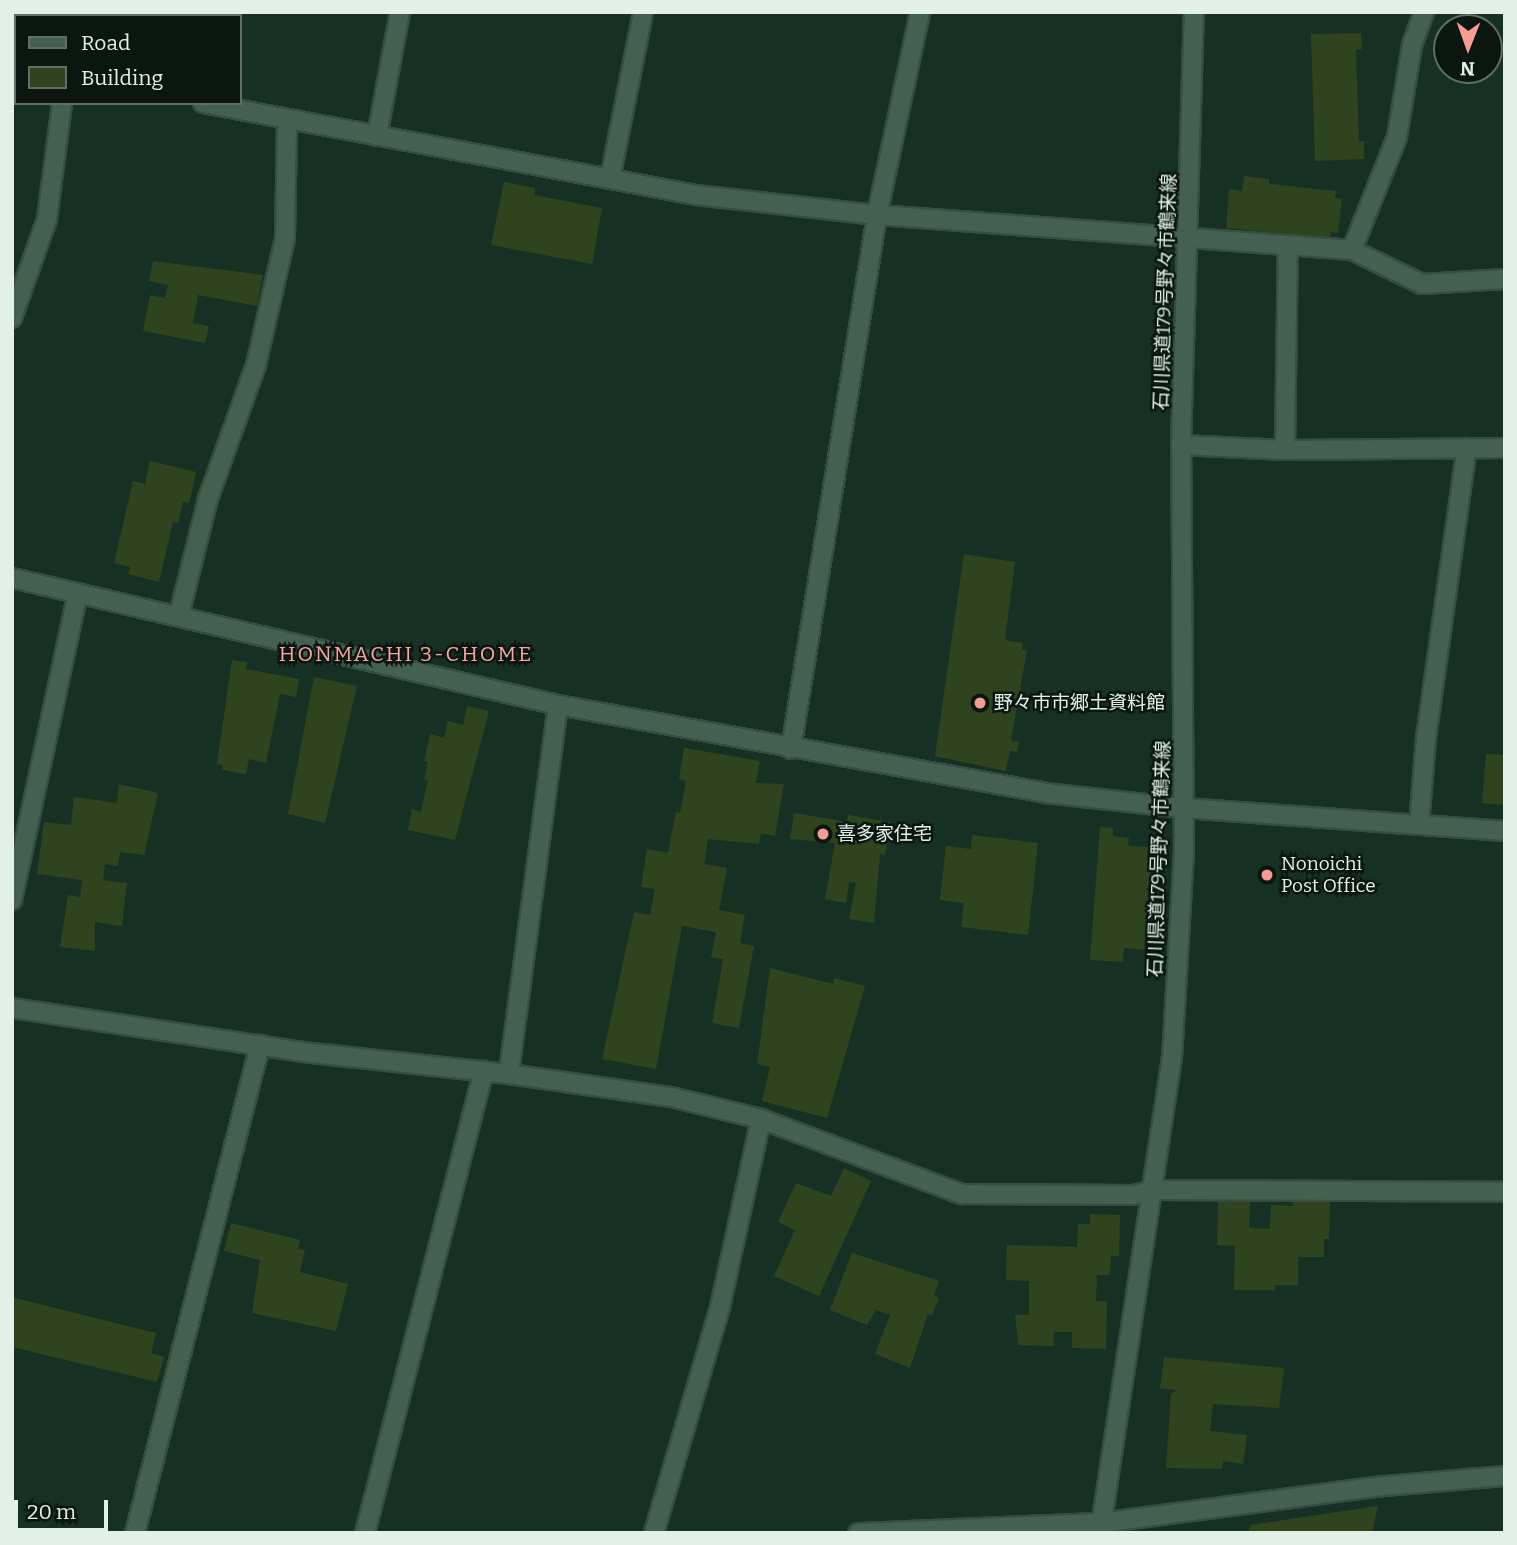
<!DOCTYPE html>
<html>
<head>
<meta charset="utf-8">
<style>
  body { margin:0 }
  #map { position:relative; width:1517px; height:1545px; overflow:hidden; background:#163124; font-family:Bitter,"Noto Sans JP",serif }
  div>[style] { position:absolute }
  .building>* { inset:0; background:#2e441e }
  .roads { filter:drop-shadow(2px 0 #364d42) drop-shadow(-2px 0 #364d42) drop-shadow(0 2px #364d42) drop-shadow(0 -2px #364d42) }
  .street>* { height:18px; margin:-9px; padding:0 9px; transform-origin:9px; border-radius:9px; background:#446051 }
  .secondary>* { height:18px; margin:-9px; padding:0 9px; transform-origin:9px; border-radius:9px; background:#446051 }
  .dots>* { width:19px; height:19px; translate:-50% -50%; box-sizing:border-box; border:4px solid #0b1610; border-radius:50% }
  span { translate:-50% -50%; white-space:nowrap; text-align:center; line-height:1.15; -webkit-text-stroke:5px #0b1610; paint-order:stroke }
  .street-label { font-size:19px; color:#e1f1e8 }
  .poi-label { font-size:19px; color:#e1f1e8 }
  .left { translate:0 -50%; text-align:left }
  .neighbourhood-label { font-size:21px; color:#f9a69e; letter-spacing:2px }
  .frame { position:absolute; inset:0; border:14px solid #e1f1e8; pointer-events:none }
  .legend { position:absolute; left:14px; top:14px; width:228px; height:91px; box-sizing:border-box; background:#0b1610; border:2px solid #616e66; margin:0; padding:9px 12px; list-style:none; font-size:21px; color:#e1f1e8 }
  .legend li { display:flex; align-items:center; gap:14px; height:35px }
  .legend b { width:35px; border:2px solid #616e66 }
  .north { position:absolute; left:1433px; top:14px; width:70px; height:70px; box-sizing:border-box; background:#0b1610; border:2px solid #616e66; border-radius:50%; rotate:181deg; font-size:19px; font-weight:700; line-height:28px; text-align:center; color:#e1f1e8 }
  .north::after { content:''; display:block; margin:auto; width:24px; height:32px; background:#f59c94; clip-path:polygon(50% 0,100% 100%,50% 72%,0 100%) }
  .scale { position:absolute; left:14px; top:1500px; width:94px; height:32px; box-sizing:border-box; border:4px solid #e1f1e8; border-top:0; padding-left:9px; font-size:21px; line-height:24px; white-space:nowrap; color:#e1f1e8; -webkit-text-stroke:5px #0b1610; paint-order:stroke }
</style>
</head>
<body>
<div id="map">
  <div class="building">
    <i style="clip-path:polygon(1361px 33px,1362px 49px,1356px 50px,1359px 141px,1364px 141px,1364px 159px,1315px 161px,1311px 34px)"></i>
    <i style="clip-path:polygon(1244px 176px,1269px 179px,1269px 184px,1336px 191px,1335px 198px,1342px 199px,1338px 233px,1331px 232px,1330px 239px,1226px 228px,1229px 189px,1242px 191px)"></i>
    <i style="clip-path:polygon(504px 182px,535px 188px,534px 195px,602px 208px,592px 264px,491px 245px)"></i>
    <i style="clip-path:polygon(153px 261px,263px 275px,257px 306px,198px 295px,193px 323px,209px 326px,205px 343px,143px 331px,150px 295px,165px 298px,168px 285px,149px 281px)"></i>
    <i style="clip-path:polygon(150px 461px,196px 472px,189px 503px,183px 502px,178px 523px,173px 522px,159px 582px,128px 574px,130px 567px,114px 563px,133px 481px,145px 484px)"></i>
    <i style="clip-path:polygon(964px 554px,1015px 562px,1005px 640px,1023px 643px,1022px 650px,1027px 650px,1011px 741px,1019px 742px,1017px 752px,1010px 751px,1006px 771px,935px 756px)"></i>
    <i style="clip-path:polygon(232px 660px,247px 662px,246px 669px,299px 679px,296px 697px,280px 694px,266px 763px,249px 759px,246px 774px,222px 770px,223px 765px,217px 764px)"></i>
    <i style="clip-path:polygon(314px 677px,357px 686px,325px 823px,288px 814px)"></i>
    <i style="clip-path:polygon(467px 706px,489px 711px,455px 840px,408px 830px,412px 809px,421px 812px,428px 780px,424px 779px,428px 762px,424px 761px,430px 734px,444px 738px,448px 721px,463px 725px)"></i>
    <i style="clip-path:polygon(684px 748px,760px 761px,756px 783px,784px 784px,775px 836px,761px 833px,759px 844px,708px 839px,704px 864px,727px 868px,719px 910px,745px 915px,740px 943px,754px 946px,739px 1028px,712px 1023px,723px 959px,711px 957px,716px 932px,682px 926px,656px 1069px,602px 1059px,634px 912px,650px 915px,655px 889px,641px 887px,647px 849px,668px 853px,676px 812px,680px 813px,686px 781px,679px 779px)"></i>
    <i style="clip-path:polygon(1486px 754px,1505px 755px,1505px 805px,1482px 803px)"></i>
    <i style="clip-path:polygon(119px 784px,158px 793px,144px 855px,120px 852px,118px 866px,105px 864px,103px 880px,127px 883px,122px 926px,95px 922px,95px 951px,60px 947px,68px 895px,80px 897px,82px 880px,37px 874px,44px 822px,71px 825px,74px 797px,117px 803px)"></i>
    <i style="clip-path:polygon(794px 813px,847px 822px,848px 815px,890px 822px,885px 855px,880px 854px,874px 923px,849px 919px,856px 883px,849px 882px,846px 903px,825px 899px,835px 843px,790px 839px)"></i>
    <i style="clip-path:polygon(1100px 827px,1113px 828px,1113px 836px,1129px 838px,1128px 846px,1152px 847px,1144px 950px,1124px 948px,1123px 962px,1090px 960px)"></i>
    <i style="clip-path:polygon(972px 835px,1038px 843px,1028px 935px,961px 927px,964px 903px,940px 900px,946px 846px,971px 849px)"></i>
    <i style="clip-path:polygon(770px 968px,833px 984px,834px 978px,865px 986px,827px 1118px,762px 1101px,770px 1067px,757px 1064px)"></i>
    <i style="clip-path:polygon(844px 1168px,871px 1181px,819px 1296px,774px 1276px,795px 1230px,778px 1222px,796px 1183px,831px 1196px)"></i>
    <i style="clip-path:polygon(1293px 1196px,1330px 1197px,1329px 1239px,1324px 1239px,1324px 1257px,1298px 1257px,1298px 1285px,1275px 1285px,1275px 1290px,1234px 1290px,1235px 1246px,1217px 1245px,1218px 1202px,1250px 1202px,1249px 1228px,1270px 1229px,1271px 1205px,1293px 1206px)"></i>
    <i style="clip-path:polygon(1090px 1214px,1120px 1215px,1119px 1256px,1111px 1256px,1110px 1275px,1097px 1275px,1096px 1301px,1107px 1301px,1106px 1349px,1072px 1348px,1072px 1332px,1054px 1332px,1053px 1346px,1018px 1345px,1015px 1315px,1029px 1315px,1029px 1281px,1006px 1280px,1007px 1245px,1077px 1247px,1078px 1224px,1090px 1224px)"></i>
    <i style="clip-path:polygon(231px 1223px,300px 1240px,298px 1249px,305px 1250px,300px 1272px,348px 1284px,336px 1331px,252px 1313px,260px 1260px,224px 1251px)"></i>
    <i style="clip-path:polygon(852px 1253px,939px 1281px,934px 1295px,939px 1298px,932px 1315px,928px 1314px,910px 1368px,875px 1354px,890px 1315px,876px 1310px,867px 1325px,830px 1310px)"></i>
    <i style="clip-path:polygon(12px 1297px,156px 1333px,151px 1353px,164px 1357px,157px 1382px,12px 1347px)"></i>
    <i style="clip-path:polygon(1164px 1357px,1284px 1368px,1279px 1408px,1213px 1404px,1210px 1431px,1247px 1435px,1243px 1464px,1223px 1461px,1222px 1469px,1166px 1468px,1171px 1394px,1176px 1390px,1160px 1388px)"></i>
    <i style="clip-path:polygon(1378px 1506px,1372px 1533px,1249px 1533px,1250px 1525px)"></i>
  </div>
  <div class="roads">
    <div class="street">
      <i style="left:179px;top:16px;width:4px;rotate:-76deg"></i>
      <i style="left:12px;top:65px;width:4px;rotate:27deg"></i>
      <i style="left:203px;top:103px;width:502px;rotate:10.57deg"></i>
      <i style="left:696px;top:195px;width:182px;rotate:6.3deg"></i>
      <i style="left:877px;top:215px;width:476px;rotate:4.2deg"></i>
      <i style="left:1352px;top:250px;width:78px;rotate:25.9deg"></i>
      <i style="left:1422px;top:284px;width:83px;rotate:-3.4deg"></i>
      <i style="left:377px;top:136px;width:126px;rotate:-79.5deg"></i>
      <i style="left:610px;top:179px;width:170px;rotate:-78.8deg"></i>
      <i style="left:1352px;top:250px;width:122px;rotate:-68.3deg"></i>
      <i style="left:1397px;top:137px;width:93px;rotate:-80.7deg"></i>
      <i style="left:1412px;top:45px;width:35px;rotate:-70deg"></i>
      <i style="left:12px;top:318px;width:105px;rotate:-70.5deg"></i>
      <i style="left:47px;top:219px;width:117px;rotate:-82.6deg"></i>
      <i style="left:1181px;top:445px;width:104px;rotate:2.8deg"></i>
      <i style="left:1285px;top:450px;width:220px;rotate:-0.5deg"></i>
      <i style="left:1285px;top:450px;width:204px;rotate:-89.2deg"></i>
      <i style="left:12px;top:578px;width:561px;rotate:13.09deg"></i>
      <i style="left:558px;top:705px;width:495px;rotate:10.2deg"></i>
      <i style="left:1045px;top:793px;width:140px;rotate:6.2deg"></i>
      <i style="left:1184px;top:808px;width:322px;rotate:4.1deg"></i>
      <i style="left:179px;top:615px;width:120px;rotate:-76deg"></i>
      <i style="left:208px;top:499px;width:142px;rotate:-70.3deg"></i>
      <i style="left:256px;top:365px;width:130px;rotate:-77.1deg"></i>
      <i style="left:285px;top:238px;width:119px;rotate:-89deg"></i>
      <i style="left:558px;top:705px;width:372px;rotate:97.6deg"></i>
      <i style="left:509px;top:1074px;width:164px;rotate:8.1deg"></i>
      <i style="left:671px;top:1097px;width:93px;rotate:13.7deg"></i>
      <i style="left:761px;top:1119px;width:215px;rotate:20.5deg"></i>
      <i style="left:962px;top:1194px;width:171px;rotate:0.3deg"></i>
      <i style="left:1133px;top:1195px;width:22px;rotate:-13deg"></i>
      <i style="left:1154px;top:1190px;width:351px;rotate:0.3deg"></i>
      <i style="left:791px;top:749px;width:541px;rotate:-80.85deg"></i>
      <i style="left:877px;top:215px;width:208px;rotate:-78deg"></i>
      <i style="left:1419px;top:825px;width:87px;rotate:-85.4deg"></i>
      <i style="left:1426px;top:738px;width:293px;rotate:-82deg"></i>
      <i style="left:12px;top:900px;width:314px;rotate:-77.9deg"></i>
      <i style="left:12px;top:1008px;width:293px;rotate:8.6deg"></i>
      <i style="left:302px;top:1052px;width:208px;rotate:6.1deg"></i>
      <i style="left:135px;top:1533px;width:504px;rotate:-75.63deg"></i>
      <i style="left:365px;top:1533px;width:477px;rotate:-75.6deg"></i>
      <i style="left:654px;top:1533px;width:235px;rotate:-73.7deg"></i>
      <i style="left:720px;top:1307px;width:192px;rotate:-77.7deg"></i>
      <i style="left:858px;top:1533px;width:243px;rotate:-2.4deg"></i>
      <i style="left:1101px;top:1523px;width:274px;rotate:-7.5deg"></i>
      <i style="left:1373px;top:1487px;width:132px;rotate:-4.8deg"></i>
    </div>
    <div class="secondary">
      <i style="left:1100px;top:1533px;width:479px;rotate:-81.4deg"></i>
      <i style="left:1172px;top:1059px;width:207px;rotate:-86.7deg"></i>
      <i style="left:1184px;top:852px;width:407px;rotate:-90.4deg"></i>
      <i style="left:1181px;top:445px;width:433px;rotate:-88.3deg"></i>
    </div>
  </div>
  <div class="dots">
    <i style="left:980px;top:703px;background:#f59c94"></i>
    <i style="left:823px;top:834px;background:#f59c94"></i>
    <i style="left:1267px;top:875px;background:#f59c94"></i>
  </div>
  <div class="street-label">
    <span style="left:1165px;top:292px;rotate:-88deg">石川県道179号野々市鶴来線</span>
    <span style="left:1159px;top:859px;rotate:-88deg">石川県道179号野々市鶴来線</span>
  </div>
  <div class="poi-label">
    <span class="left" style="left:994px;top:703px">野々市市郷土資料館</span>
    <span class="left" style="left:837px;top:834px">喜多家住宅</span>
    <span class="left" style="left:1281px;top:875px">Nonoichi<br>Post Office</span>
  </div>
  <div class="neighbourhood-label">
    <span style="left:406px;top:654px">HONMACHI 3-CHOME</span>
  </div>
  <div class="frame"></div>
  <ul class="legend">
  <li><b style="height:9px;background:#446051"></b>Road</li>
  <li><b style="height:19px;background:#2e441e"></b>Building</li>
  </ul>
  <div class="north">N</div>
  <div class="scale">20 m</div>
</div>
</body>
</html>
